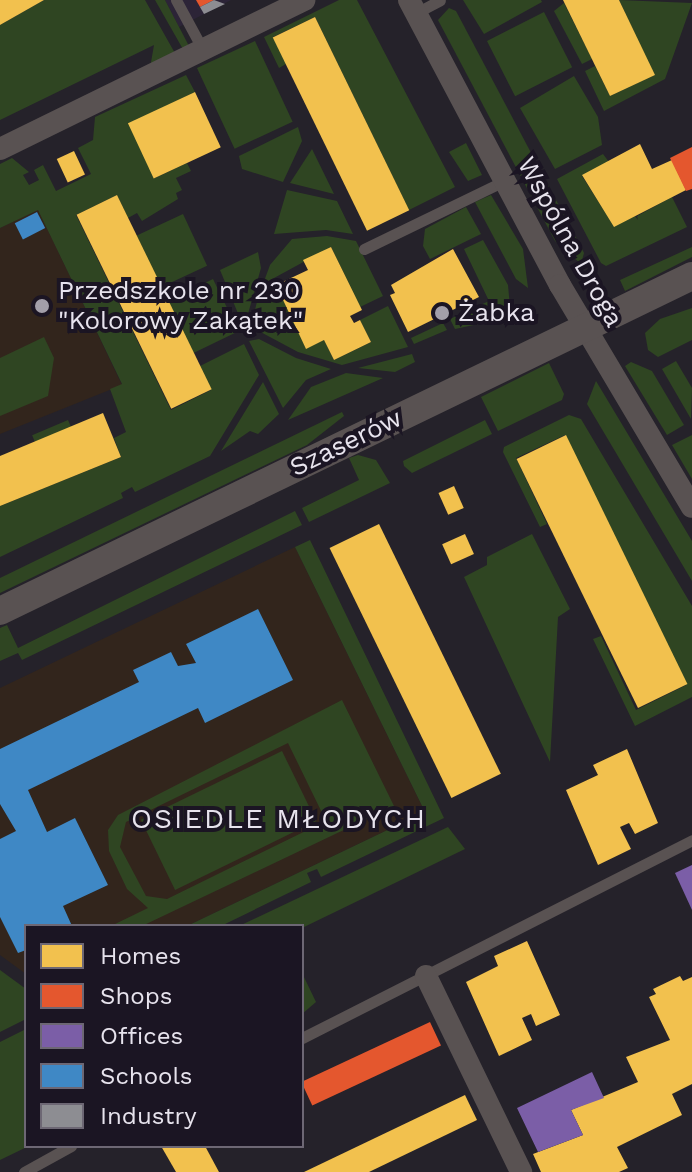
<!DOCTYPE html>
<html>
<head>
<meta charset="utf-8">
<style>
  body { margin:0 }
  #map { position:relative; width:692px; height:1172px; overflow:hidden; background:#25222a; font-family:"Work Sans",sans-serif }
  div>[style] { position:absolute }
  .built>* { inset:0; background:#2c2437 }
  .education>* { inset:0; background:#32251c }
  .green>* { inset:0; background:#2f4522; transform-origin:0 0 }
  .homes>* { inset:0; background:#f2c14e; transform-origin:0 0 }
  .shops>* { inset:0; background:#e4572e; transform-origin:0 0 }
  .offices>* { inset:0; background:#7b5ea7 }
  .schools>* { inset:0; background:#3f88c5; transform-origin:0 0 }
  .industry>* { inset:0; background:#8d8d92 }
  .service>* { height:11px; margin:-5.5px; padding:0 5.5px; transform-origin:5.5px; border-radius:5.5px; background:#595252 }
  .minor>* { height:22px; margin:-11px; padding:0 11px; transform-origin:11px; border-radius:11px; background:#595252 }
  .tertiary>* { height:28px; margin:-14px; padding:0 14px; transform-origin:14px; border-radius:14px; background:#595252 }
  .dots>* { width:22px; height:22px; translate:-50% -50%; box-sizing:border-box; border:4px solid #1b1523; border-radius:50% }
  span { translate:-50% -50%; white-space:nowrap; text-align:center; line-height:1.15; -webkit-text-stroke:8px #1b1523; paint-order:stroke }
  .street-label { font-size:26px; color:#e7e3ed }
  .poi-label { font-size:26px; color:#e7e3ed }
  .left { translate:0 -50%; text-align:left }
  .neighbourhood-label { font-size:28px; color:#e7e3ed; letter-spacing:2px }
  .legend { position:absolute; left:24px; top:924px; width:280px; height:224px; box-sizing:border-box; background:#1b1523; border:2px solid #6d6774; margin:0; padding:10px 14px; list-style:none; font-size:24px; color:#e7e3ed }
  .legend li { display:flex; align-items:center; gap:16px; height:40px }
  .legend b { width:40px; border:2px solid #6d6774 }
</style>
</head>
<body>
<div id="map">
  <div class="built">
    <i style="clip-path:polygon(165px 0,231px 0,179px 27px)"></i>
  </div>
  <div class="education">
    <i style="clip-path:polygon(38px 209px,122px 385px,0 434px,0 228px)"></i>
    <i style="clip-path:polygon(295px 547px,425px 812px,187px 926px,26px 926px,26px 974px,0 955px,0 688px)"></i>
  </div>
  <div class="green">
    <i style="clip-path:polygon(44px 0,145px 0,176px 55px,150px 68px,154px 45px,0 120px,0 25px)"></i>
    <i style="clip-path:polygon(155px 0,165px 0,190px 48px,184px 51px)"></i>
    <i style="clip-path:polygon(339px 0,357px 0,455px 187px,409px 210px,315px 17px,273px 37px,286px 64px,279px 68px,264px 37px)"></i>
    <i style="clip-path:polygon(463px 0,541px 0,542px 2px,484px 34px)"></i>
    <i style="clip-path:polygon(619px 0,692px 3px,665px 79px,604px 111px,585px 71px,595px 66px,610px 96px,654px 75px)"></i>
    <i style="clip-path:polygon(564px 3px,592px 59px,582px 64px,554px 11px)"></i>
    <i style="clip-path:polygon(449px 8px,456px 11px,584px 253px,581px 264px,555px 241px,438px 20px)"></i>
    <i style="left:544px;top:12px;width:62px;height:64px;rotate:63deg"></i>
    <i style="left:255px;top:41px;width:89px;height:64px;rotate:65deg"></i>
    <i style="clip-path:polygon(186px 75px,195px 92px,129px 124px,155px 178px,187px 163px,191px 171px,176px 178px,182px 190px,176px 193px,178px 199px,142px 221px,137px 213px,128px 218px,117px 195px,76px 215px,171px 410px,211px 390px,200px 366px,244px 344px,259px 375px,210px 456px,135px 492px,132px 487px,121px 493px,123px 498px,0 557px,0 506px,121px 457px,114px 438px,126px 432px,110px 389px,122px 384px,38px 210px,0 228px,0 164px,12px 158px,29px 172px,23px 175px,29px 185px,39px 180px,34px 170px,43px 165px,56px 191px,91px 174px,78px 148px,93px 140px,95px 117px)"></i>
    <i style="clip-path:polygon(574px 76px,598px 117px,602px 145px,555px 169px,520px 108px)"></i>
    <i style="clip-path:polygon(298px 127px,302px 141px,283px 182px,242px 169px,239px 156px)"></i>
    <i style="clip-path:polygon(466px 143px,482px 175px,468px 181px,449px 152px)"></i>
    <i style="clip-path:polygon(312px 149px,334px 194px,290px 183px)"></i>
    <i style="clip-path:polygon(603px 154px,609px 162px,582px 176px,614px 226px,635px 216px,638px 220px,637px 216px,672px 197px,687px 227px,606px 266px,601px 263px,557px 179px)"></i>
    <i style="clip-path:polygon(287px 190px,337px 201px,353px 234px,326px 230px,274px 234px)"></i>
    <i style="clip-path:polygon(491px 195px,523px 249px,528px 288px,516px 279px,475px 202px)"></i>
    <i style="clip-path:polygon(466px 207px,481px 234px,430px 259px,423px 246px,425px 229px)"></i>
    <i style="left:183px;top:214px;width:57px;height:51px;rotate:65deg"></i>
    <i style="clip-path:polygon(327px 236px,356px 241px,383px 296px,360px 307px,331px 247px,263px 284px,270px 265px,292px 239px)"></i>
    <i style="clip-path:polygon(483px 240px,508px 285px,510px 307px,502px 319px,455px 329px,450px 319px,489px 301px,464px 249px)"></i>
    <i style="clip-path:polygon(692px 247px,692px 257px,625px 291px,620px 280px)"></i>
    <i style="clip-path:polygon(258px 252px,261px 268px,244px 328px,220px 270px)"></i>
    <i style="left:213px;top:279px;width:58px;height:50px;rotate:64deg"></i>
    <i style="clip-path:polygon(276px 285px,306px 348px,324px 340px,334px 360px,371px 342px,360px 320px,388px 306px,408px 347px,342px 365px,298px 352px,251px 327px,259px 293px)"></i>
    <i style="clip-path:polygon(692px 308px,692px 340px,658px 357px,648px 350px,645px 333px,660px 319px)"></i>
    <i style="clip-path:polygon(443px 323px,447px 330px,414px 344px,411px 338px)"></i>
    <i style="clip-path:polygon(44px 337px,54px 358px,48px 396px,0 416px,0 358px)"></i>
    <i style="clip-path:polygon(259px 339px,296px 358px,331px 369px,306px 380px,283px 408px,249px 341px)"></i>
    <i style="clip-path:polygon(412px 354px,415px 362px,395px 372px,358px 368px)"></i>
    <i style="clip-path:polygon(676px 361px,692px 388px,691px 419px,662px 369px)"></i>
    <i style="clip-path:polygon(631px 362px,652px 371px,684px 425px,667px 435px,625px 366px)"></i>
    <i style="clip-path:polygon(549px 363px,564px 394px,562px 400px,498px 431px,481px 397px)"></i>
    <i style="clip-path:polygon(346px 373px,383px 378px,288px 420px,311px 387px)"></i>
    <i style="clip-path:polygon(596px 381px,692px 541px,692px 581px,587px 404px)"></i>
    <i style="clip-path:polygon(263px 382px,279px 414px,258px 434px,250px 431px,221px 451px)"></i>
    <i style="clip-path:polygon(342px 412px,344px 416px,307px 445px,0 593px,0 578px)"></i>
    <i style="clip-path:polygon(569px 415px,581px 419px,692px 606px,692px 697px,635px 726px,593px 639px,601px 636px,636px 710px,686px 685px,565px 435px,516px 458px,547px 524px,540px 527px,503px 452px,504px 447px)"></i>
    <i style="left:68px;top:420px;width:8px;height:39px;rotate:67deg"></i>
    <i style="clip-path:polygon(485px 420px,492px 434px,412px 473px,404px 466px,403px 461px)"></i>
    <i style="clip-path:polygon(692px 435px,692px 479px,672px 445px)"></i>
    <i style="clip-path:polygon(358px 455px,376px 460px,390px 483px,309px 522px,302px 508px,359px 480px,349px 458px)"></i>
    <i style="clip-path:polygon(295px 511px,302px 525px,22px 660px,18px 653px,0 661px,0 628px,7px 625px,18px 648px)"></i>
    <i style="clip-path:polygon(532px 534px,570px 609px,558px 617px,550px 762px,464px 577px,487px 565px,487px 557px)"></i>
    <i style="clip-path:polygon(310px 540px,444px 818px,321px 877px,317px 869px,307px 873px,311px 882px,221px 926px,187px 926px,425px 812px,295px 547px)"></i>
    <i style="clip-path:polygon(evenodd,342px 700px,394px 806px,142px 926px,111px 926px,148px 908px,127px 889px,109px 851px,108px 830px,118px 815px,342px 700px,288px 743px,326px 821px,167px 899px,146px 896px,120px 847px,126px 822px,288px 743px)"></i>
    <i style="left:282px;top:751px;width:78px;height:157px;rotate:64deg"></i>
    <i style="clip-path:polygon(448px 827px,465px 849px,302px 928px,239px 926px)"></i>
    <i style="clip-path:polygon(0 970px,26px 989px,26px 1019px,0 1032px)"></i>
    <i style="clip-path:polygon(302px 973px,316px 1002px,302px 1014px)"></i>
    <i style="clip-path:polygon(26px 1029px,29px 1146px,0 1160px,0 1042px)"></i>
  </div>
  <div class="homes">
    <i style="clip-path:polygon(0 0,44px 0,0 25px)"></i>
    <i style="clip-path:polygon(563px 0,619px 0,655px 75px,610px 96px)"></i>
    <i style="left:315px;top:17px;width:215px;height:47px;rotate:64deg"></i>
    <i style="left:195px;top:92px;width:61px;height:74px;rotate:65deg"></i>
    <i style="clip-path:polygon(640px 144px,652px 169px,672px 160px,686px 190px,614px 227px,582px 175px)"></i>
    <i style="left:74px;top:151px;width:26px;height:19px;rotate:65deg"></i>
    <i style="left:117px;top:195px;width:216px;height:45px;rotate:64deg"></i>
    <i style="clip-path:polygon(331px 247px,362px 310px,350px 316px,354px 323px,360px 320px,371px 342px,334px 360px,324px 340px,306px 349px,276px 285px,308px 270px,303px 260px)"></i>
    <i style="clip-path:polygon(453px 249px,479px 297px,408px 332px,390px 295px,395px 293px,391px 285px)"></i>
    <i style="clip-path:polygon(103px 413px,121px 457px,0 506px,0 456px)"></i>
    <i style="left:566px;top:435px;width:277px;height:55px;rotate:64deg"></i>
    <i style="left:454px;top:486px;width:24px;height:17px;rotate:66deg"></i>
    <i style="left:379px;top:524px;width:278px;height:55px;rotate:64deg"></i>
    <i style="left:465px;top:534px;width:22px;height:25px;rotate:66deg"></i>
    <i style="clip-path:polygon(627px 749px,658px 823px,635px 834px,629px 823px,620px 827px,631px 849px,598px 865px,566px 790px,598px 775px,593px 765px)"></i>
    <i style="clip-path:polygon(527px 941px,560px 1015px,536px 1026px,531px 1014px,522px 1018px,532px 1040px,499px 1056px,466px 982px,498px 966px,494px 956px)"></i>
    <i style="clip-path:polygon(680px 976px,683px 981px,692px 977px,692px 1084px,672px 1094px,682px 1115px,617px 1147px,628px 1168px,619px 1172px,541px 1172px,533px 1154px,583px 1135px,571px 1110px,638px 1082px,626px 1057px,670px 1040px,649px 997px,656px 994px,653px 989px)"></i>
    <i style="clip-path:polygon(465px 1095px,477px 1120px,369px 1172px,304px 1172px)"></i>
    <i style="clip-path:polygon(161px 1146px,205px 1146px,219px 1172px,176px 1172px)"></i>
  </div>
  <div class="shops">
    <i style="clip-path:polygon(196px 0,214px 0,200px 7px)"></i>
    <i style="clip-path:polygon(692px 147px,692px 189px,686px 191px,670px 158px)"></i>
    <i style="left:430px;top:1022px;width:26px;height:142px;rotate:65deg"></i>
  </div>
  <div class="offices">
    <i style="clip-path:polygon(692px 865px,692px 910px,675px 873px)"></i>
    <i style="clip-path:polygon(592px 1072px,604px 1098px,571px 1110px,583px 1135px,538px 1152px,517px 1108px)"></i>
  </div>
  <div class="schools">
    <i style="left:37px;top:212px;width:18px;height:25px;rotate:63deg"></i>
    <i style="clip-path:polygon(258px 609px,293px 680px,205px 723px,198px 708px,28px 790px,47px 832px,75px 818px,108px 885px,63px 906px,72px 926px,26px 926px,26px 950px,18px 953px,0 917px,0 839px,16px 831px,0 804px,0 749px,139px 682px,133px 670px,171px 652px,178px 666px,196px 663px,186px 644px)"></i>
  </div>
  <div class="industry">
    <i style="clip-path:polygon(214px 0,225px 4px,204px 14px,200px 7px)"></i>
  </div>
  <div class="service">
    <i style="left:176px;top:0;width:57px;rotate:61.6deg"></i>
    <i style="left:416px;top:13px;width:27px;rotate:-28deg"></i>
    <i style="left:364px;top:249px;width:156px;rotate:-25.9deg"></i>
    <i style="left:302px;top:1038px;width:437px;rotate:-26.9deg"></i>
    <i style="left:24px;top:1172px;width:54px;rotate:-29deg"></i>
  </div>
  <div class="minor">
    <i style="left:409px;top:0;width:323px;rotate:62.1deg"></i>
    <i style="left:560px;top:285px;width:258px;rotate:59.3deg"></i>
    <i style="left:0;top:149px;width:339px;rotate:-26.1deg"></i>
    <i style="left:426px;top:976px;width:218px;rotate:64.1deg"></i>
  </div>
  <div class="tertiary">
    <i style="left:0;top:611px;width:769px;rotate:-25.83deg"></i>
  </div>
  <div class="dots">
    <i style="left:42px;top:306px;background:#a39fa9"></i>
    <i style="left:442px;top:313px;background:#a39fa9"></i>
  </div>
  <div class="street-label">
    <span style="left:570px;top:242px;rotate:61deg">Wspólna Droga</span>
    <span style="left:346px;top:443px;rotate:-26deg">Szaserów</span>
  </div>
  <div class="poi-label">
    <span class="left" style="left:58px;top:306px">Przedszkole nr 230<br>"Kolorowy Zakątek"</span>
    <span class="left" style="left:458px;top:313px">Żabka</span>
  </div>
  <div class="neighbourhood-label">
    <span style="left:279px;top:819px">OSIEDLE MŁODYCH</span>
  </div>
  <ul class="legend">
  <li><b style="height:22px;background:#f2c14e"></b>Homes</li>
  <li><b style="height:22px;background:#e4572e"></b>Shops</li>
  <li><b style="height:22px;background:#7b5ea7"></b>Offices</li>
  <li><b style="height:22px;background:#3f88c5"></b>Schools</li>
  <li><b style="height:22px;background:#8d8d92"></b>Industry</li>
  </ul>
</div>
</body>
</html>
